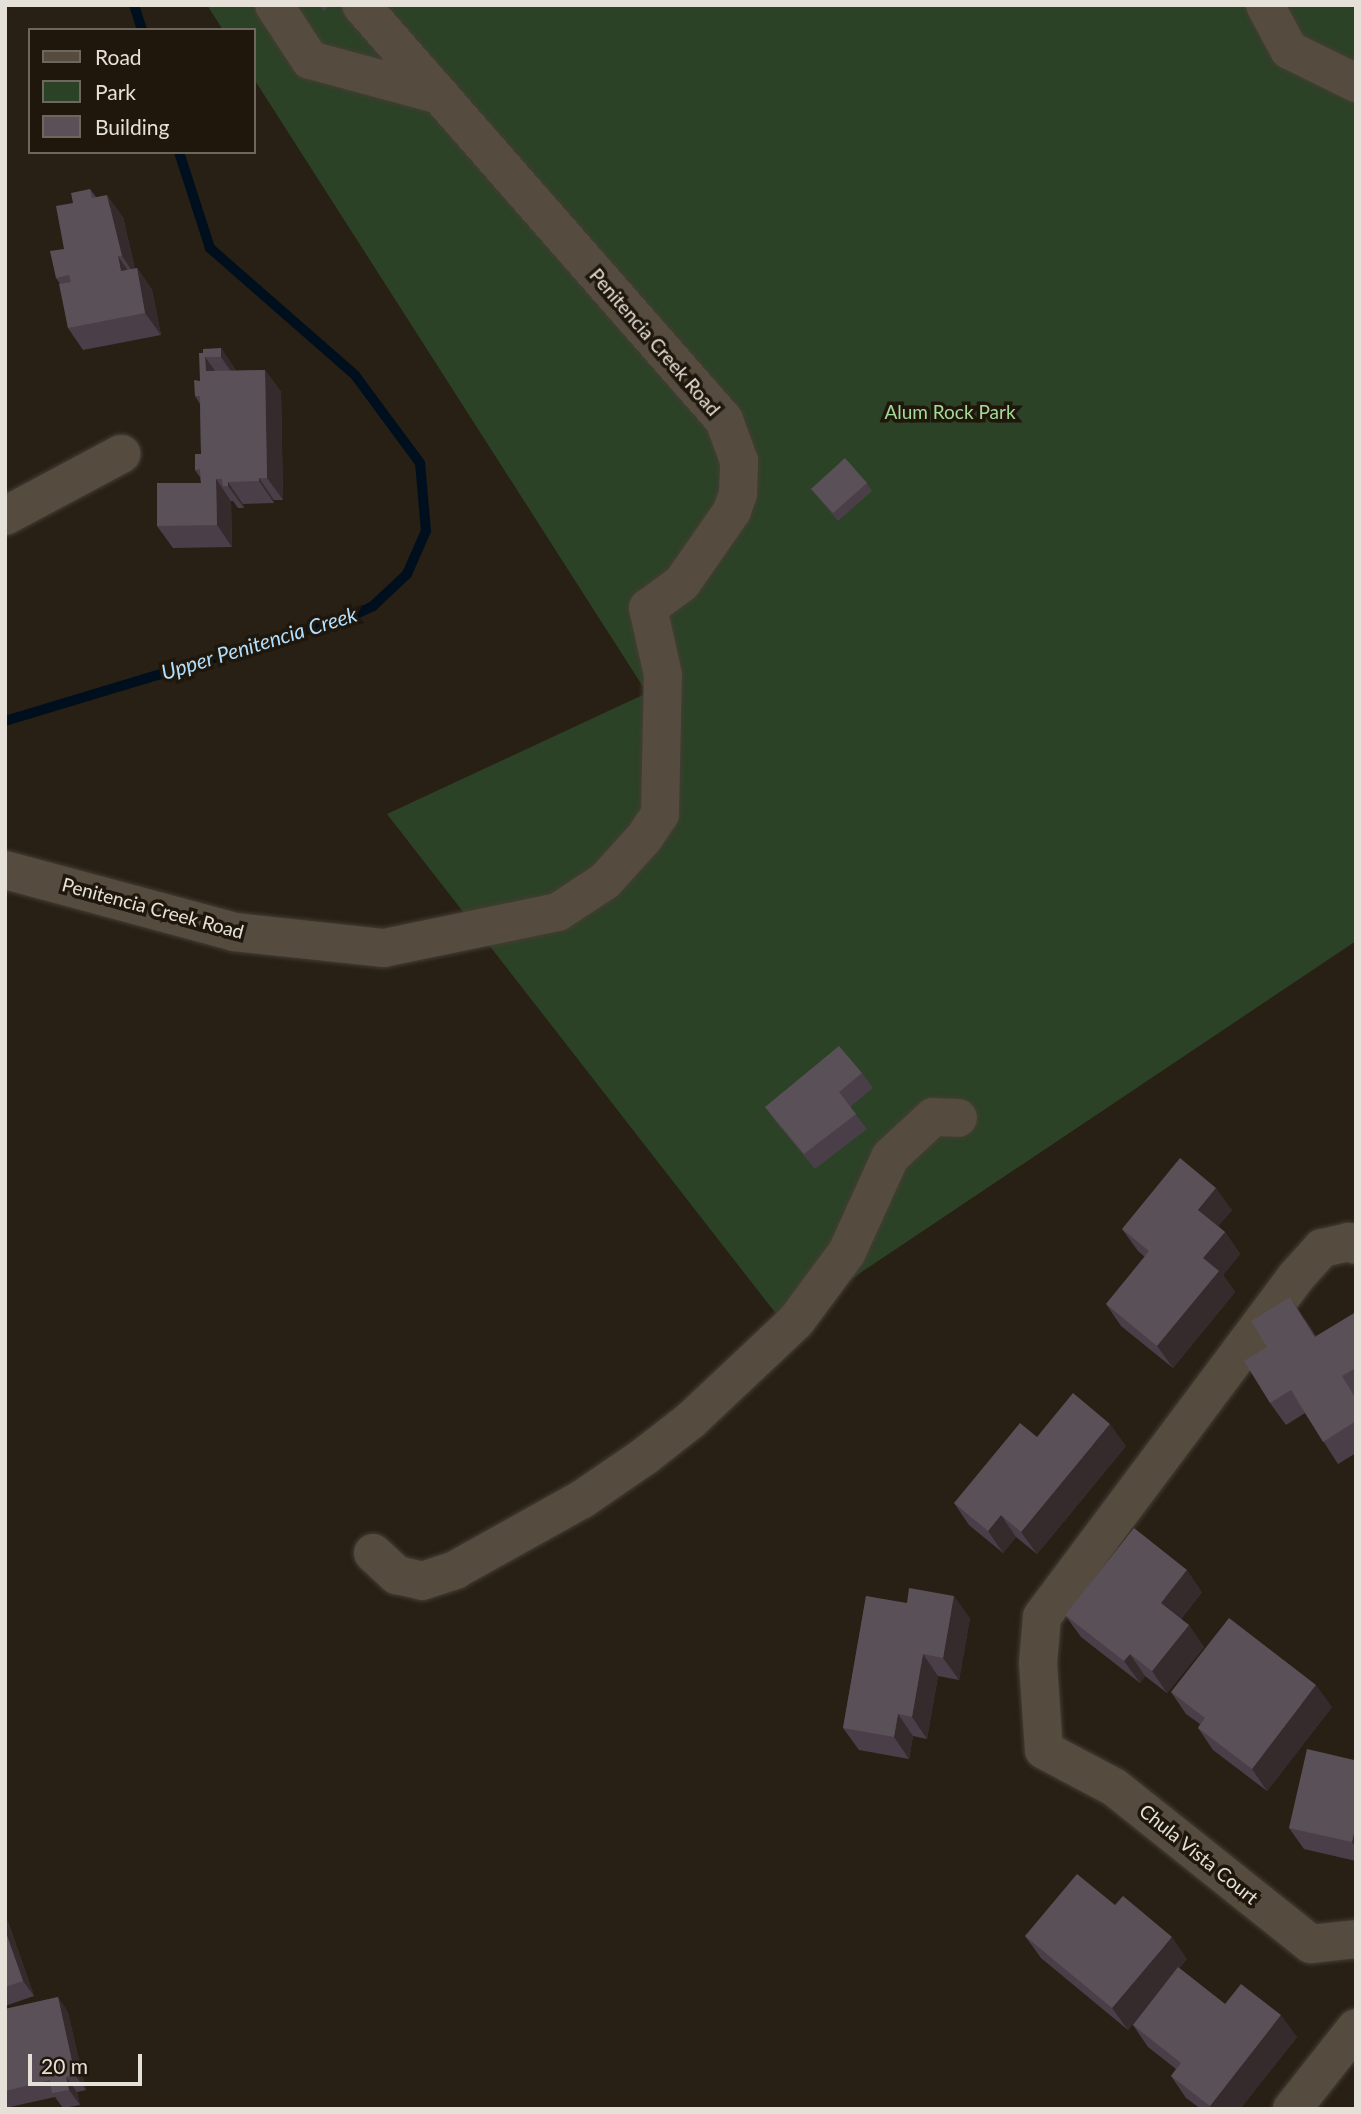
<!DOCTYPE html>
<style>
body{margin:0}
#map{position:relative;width:1361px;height:2114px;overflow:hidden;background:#282015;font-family:Lato,sans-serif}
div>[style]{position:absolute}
.green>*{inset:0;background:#2c4226}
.stream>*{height:10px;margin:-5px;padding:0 5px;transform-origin:5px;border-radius:5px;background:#000f1d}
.roads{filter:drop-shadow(0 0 2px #443d35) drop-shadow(0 0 2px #443d35)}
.minor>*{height:38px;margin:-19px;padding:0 19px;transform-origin:19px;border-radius:19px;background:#554c3f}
.wall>*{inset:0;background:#4a3f48}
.shaded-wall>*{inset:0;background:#352b2d}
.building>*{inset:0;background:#5a5057}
span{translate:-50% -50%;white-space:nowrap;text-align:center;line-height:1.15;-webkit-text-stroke:7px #1f170c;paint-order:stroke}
.street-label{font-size:19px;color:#e5e0d8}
.park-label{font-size:19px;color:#a4d998}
.water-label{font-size:21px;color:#b2dffd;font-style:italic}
.frame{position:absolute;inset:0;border:7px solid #e5e0d8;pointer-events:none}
.legend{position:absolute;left:28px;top:28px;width:228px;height:126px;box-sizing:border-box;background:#1f170c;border:2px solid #6e675e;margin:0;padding:9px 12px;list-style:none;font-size:21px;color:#e5e0d8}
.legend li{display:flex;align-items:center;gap:14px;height:35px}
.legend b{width:35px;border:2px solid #6e675e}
.scale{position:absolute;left:28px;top:2054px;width:114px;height:32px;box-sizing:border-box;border:4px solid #e5e0d8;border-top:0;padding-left:9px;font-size:21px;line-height:24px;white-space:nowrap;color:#e5e0d8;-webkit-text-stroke:5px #1f170c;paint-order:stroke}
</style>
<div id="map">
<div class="green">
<div style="clip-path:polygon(207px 5px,1356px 5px,1356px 941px,784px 1324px,387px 814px,647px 693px,254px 79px,254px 30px,223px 30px)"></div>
</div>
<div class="stream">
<div style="left:134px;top:5px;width:26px;rotate:72deg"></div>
<div style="left:5px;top:721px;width:363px;rotate:-16.8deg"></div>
<div style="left:352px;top:616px;width:23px;rotate:-25deg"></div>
<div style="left:373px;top:606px;width:47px;rotate:-43.3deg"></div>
<div style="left:407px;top:574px;width:47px;rotate:-66.2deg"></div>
<div style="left:426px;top:531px;width:68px;rotate:-95deg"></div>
<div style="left:420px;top:463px;width:109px;rotate:-126.5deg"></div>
<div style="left:355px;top:375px;width:193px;rotate:-138.8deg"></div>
<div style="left:210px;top:248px;width:101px;rotate:-107.9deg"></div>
</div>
<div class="roads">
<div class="minor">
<div style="left:274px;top:5px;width:66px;rotate:56.8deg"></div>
<div style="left:310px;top:60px;width:135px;rotate:15.1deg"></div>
<div style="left:1265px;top:5px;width:51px;rotate:61.9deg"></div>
<div style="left:1289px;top:50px;width:75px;rotate:26.2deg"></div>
<div style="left:5px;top:516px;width:132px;rotate:-28.1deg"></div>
<div style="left:5px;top:870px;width:237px;rotate:15.1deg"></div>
<div style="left:234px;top:932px;width:151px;rotate:6.1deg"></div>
<div style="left:384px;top:948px;width:178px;rotate:-11.7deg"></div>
<div style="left:558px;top:912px;width:56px;rotate:-33.4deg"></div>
<div style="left:605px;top:881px;width:58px;rotate:-47.8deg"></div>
<div style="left:644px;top:838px;width:29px;rotate:-56deg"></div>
<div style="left:660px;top:814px;width:139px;rotate:-88.8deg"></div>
<div style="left:663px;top:675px;width:69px;rotate:-102.6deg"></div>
<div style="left:648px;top:608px;width:42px;rotate:-36.3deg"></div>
<div style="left:682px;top:583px;width:88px;rotate:-55.2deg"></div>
<div style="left:732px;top:511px;width:18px;rotate:-71deg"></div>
<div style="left:738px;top:494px;width:33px;rotate:-88deg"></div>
<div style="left:739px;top:461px;width:44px;rotate:-110.1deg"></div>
<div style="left:724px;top:420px;width:551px;rotate:-131.18deg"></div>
<div style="left:1356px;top:1245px;width:8px;rotate:-157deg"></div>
<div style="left:1349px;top:1242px;width:28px;rotate:167deg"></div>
<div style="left:1322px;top:1248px;width:39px;rotate:132deg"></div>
<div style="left:1296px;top:1277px;width:424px;rotate:126.8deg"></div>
<div style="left:1042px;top:1617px;width:46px;rotate:95deg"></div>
<div style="left:1038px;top:1663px;width:87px;rotate:86.1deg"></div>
<div style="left:1044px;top:1750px;width:79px;rotate:27.9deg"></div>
<div style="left:1114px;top:1787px;width:252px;rotate:38.6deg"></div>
<div style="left:1311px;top:1944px;width:45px;rotate:-6.3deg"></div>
<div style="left:373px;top:1553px;width:33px;rotate:43deg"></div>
<div style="left:397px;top:1575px;width:26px;rotate:13deg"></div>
<div style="left:422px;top:1581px;width:35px;rotate:-18deg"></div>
<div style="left:455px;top:1570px;width:144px;rotate:-29.1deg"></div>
<div style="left:581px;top:1500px;width:78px;rotate:-34.5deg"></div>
<div style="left:645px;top:1456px;width:58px;rotate:-38deg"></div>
<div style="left:691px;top:1420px;width:144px;rotate:-43.3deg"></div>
<div style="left:796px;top:1321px;width:86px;rotate:-53.5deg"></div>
<div style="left:847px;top:1252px;width:104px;rotate:-65.6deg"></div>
<div style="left:890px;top:1157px;width:59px;rotate:-42.9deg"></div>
<div style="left:933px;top:1117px;width:25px;rotate:2deg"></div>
<div style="left:1292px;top:2109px;width:103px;rotate:-51.7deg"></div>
</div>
</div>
<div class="wall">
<div style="clip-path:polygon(318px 5px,329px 5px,324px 11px)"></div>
<div style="clip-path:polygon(90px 189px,96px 197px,123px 217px,135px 269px,137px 268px,152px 290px,161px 335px,83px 350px,68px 328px,60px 284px,56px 278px,64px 249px,73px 203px)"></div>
<div style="clip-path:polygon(221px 348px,236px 371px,265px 370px,281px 392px,283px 500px,274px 500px,274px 503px,243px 504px,244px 508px,238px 508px,233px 501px,231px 501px,232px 547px,173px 548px,157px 526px,201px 483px,200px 477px,195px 470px,201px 454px,200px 404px,195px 396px,200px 381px,203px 353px)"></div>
<div style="clip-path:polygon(867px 483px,872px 491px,838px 521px,811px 489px)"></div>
<div style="clip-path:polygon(862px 1073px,873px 1088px,850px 1107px,867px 1129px,815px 1169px,776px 1122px,765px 1107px)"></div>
<div style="clip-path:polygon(1232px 1210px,1218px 1226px,1225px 1232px,1240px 1254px,1223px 1275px,1235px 1292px,1173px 1368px,1121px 1326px,1106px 1304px,1145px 1257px,1138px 1251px,1122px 1229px)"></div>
<div style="clip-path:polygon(1356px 1312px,1356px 1453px,1338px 1464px,1305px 1413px,1286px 1425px,1270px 1403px,1267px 1347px,1305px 1319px,1316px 1336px)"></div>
<div style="clip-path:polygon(1037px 1437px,1126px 1446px,1037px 1554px,1016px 1537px,1003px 1553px,969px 1525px,954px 1503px)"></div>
<div style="clip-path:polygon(1202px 1592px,1181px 1619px,1204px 1647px,1167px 1693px,1145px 1676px,1140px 1683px,1081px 1637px,1065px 1615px)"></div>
<div style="clip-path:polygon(866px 1596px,970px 1618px,959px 1680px,938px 1676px,927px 1739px,913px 1736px,909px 1759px,859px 1750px,843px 1728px)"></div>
<div style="clip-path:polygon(1171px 1692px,1332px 1707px,1267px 1791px,1213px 1750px,1198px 1728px,1200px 1724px,1186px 1714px)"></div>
<div style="clip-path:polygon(1356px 1752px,1356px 1861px,1304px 1849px,1289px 1828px,1354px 1760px)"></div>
<div style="clip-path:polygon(1115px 1905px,1187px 1959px,1179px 1968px,1225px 2004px,1297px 2037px,1240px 2109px,1201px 2109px,1186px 2098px,1171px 2076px,1176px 2069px,1148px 2047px,1133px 2025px,1151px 2001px,1128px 2030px,1041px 1958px,1025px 1936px)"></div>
<div style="clip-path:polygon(5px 1918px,8px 1922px,34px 1996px,5px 2006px)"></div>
<div style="clip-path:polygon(58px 1997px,68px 2013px,86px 2090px,77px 2092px,80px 2105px,63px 2108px,55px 2097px,5px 2108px,5px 2009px)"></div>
</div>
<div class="shaded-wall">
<div style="clip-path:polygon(107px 195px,123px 217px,137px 278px,122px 256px)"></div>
<div style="clip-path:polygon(118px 256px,133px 278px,121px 271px)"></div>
<div style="clip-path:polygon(137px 268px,152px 290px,161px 335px,145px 313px)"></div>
<div style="clip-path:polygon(221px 348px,236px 370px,236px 379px,221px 357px)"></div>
<div style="clip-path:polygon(205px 357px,221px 379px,206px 371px)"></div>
<div style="clip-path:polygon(265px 370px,281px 392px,283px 500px,267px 478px)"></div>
<div style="clip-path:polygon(259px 478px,274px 500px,274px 503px,259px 481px)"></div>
<div style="clip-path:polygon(216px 479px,231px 501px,232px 547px,217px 525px)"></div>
<div style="clip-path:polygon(228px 482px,243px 504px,244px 508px,228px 486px)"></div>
<div style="clip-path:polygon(1216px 1188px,1232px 1210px,1213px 1232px,1198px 1210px)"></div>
<div style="clip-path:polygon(1225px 1232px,1240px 1254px,1223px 1275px,1235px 1292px,1173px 1368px,1157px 1346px,1203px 1258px)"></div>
<div style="clip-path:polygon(1290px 1297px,1305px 1319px,1330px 1359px,1315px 1337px)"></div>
<div style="clip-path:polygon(1110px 1424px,1126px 1446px,1037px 1554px,1021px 1532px)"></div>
<div style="clip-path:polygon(1001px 1515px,1016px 1537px,1003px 1553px,988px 1531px)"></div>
<div style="clip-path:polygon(1187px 1570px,1202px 1592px,1176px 1625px,1161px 1603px)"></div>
<div style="clip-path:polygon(954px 1596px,970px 1618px,959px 1680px,943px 1658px)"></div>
<div style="clip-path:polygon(1189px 1625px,1204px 1647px,1167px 1693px,1152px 1671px)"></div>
<div style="clip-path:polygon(923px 1654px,938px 1676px,927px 1739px,912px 1717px)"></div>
<div style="clip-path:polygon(1130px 1654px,1145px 1676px,1140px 1683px,1124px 1661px)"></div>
<div style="clip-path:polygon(1316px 1685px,1332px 1707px,1267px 1791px,1252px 1769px)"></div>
<div style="clip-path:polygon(898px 1714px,913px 1736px,909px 1759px,894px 1737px)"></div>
<div style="clip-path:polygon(1356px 1823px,1356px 1848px,1352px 1842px)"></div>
<div style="clip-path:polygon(5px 1918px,8px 1922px,34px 1996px,23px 1981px,5px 1930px)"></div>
<div style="clip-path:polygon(1172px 1937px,1187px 1959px,1128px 2030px,1112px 2008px)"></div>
<div style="clip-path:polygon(58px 1997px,68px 2013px,86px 2090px,75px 2075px)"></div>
<div style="clip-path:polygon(1281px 2015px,1297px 2037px,1240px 2109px,1212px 2109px,1210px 2106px)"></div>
<div style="clip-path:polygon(66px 2077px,77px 2092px,80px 2105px,69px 2090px)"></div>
</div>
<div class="building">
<div style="clip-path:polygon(90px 189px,92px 198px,107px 195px,122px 256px,118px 256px,121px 271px,137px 268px,145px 313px,68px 328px,59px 284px,71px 282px,69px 275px,56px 278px,50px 251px,64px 249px,56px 206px,73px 203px,71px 193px)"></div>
<div style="clip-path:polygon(221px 348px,221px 357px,205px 357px,206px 371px,265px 370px,267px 478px,259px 478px,259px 481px,228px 482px,228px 486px,223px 486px,222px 479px,216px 479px,217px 525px,157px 526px,157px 483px,201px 483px,200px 469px,195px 470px,195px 454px,201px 454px,200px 396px,195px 396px,194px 380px,200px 381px,199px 353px,203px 353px,203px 349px)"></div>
<div style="clip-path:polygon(845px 458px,867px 483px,833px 513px,811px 489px)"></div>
<div style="clip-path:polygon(839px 1046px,862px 1073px,839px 1092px,856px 1114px,804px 1154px,765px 1107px)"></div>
<div style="clip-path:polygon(1180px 1158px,1216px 1188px,1198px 1210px,1225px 1232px,1203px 1258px,1219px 1271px,1157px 1346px,1106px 1304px,1149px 1251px,1122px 1229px)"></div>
<div style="clip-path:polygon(1290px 1297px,1315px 1337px,1356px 1312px,1356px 1368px,1342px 1376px,1356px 1399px,1356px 1421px,1323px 1442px,1291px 1390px,1270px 1403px,1244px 1361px,1267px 1347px,1251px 1321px)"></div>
<div style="clip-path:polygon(1073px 1393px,1110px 1424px,1021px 1532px,1001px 1515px,988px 1531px,954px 1503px,1020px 1423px,1037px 1437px)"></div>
<div style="clip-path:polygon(1134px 1528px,1187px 1570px,1161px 1603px,1189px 1625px,1152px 1671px,1130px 1654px,1124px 1661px,1065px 1615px)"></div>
<div style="clip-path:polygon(909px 1588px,954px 1596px,943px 1658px,923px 1654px,912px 1717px,898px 1714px,894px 1737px,843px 1728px,866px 1596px,907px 1603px)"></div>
<div style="clip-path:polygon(1229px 1618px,1316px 1685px,1252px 1769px,1198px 1728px,1205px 1718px,1171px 1692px)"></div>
<div style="clip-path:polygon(1307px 1749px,1354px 1760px,1356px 1752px,1356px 1823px,1352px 1842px,1289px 1828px)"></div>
<div style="clip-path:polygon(1077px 1874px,1115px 1905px,1123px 1896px,1172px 1937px,1112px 2008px,1025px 1936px)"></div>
<div style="clip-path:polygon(5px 1930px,23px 1981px,5px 1987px)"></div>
<div style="clip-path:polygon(1178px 1967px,1225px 2004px,1241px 1984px,1281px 2015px,1210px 2106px,1171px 2076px,1181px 2063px,1133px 2025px)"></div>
<div style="clip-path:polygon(58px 1997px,75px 2075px,66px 2077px,69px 2090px,52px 2093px,50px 2080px,5px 2091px,5px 2009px)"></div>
<div style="clip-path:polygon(18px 2107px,64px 2109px,18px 2109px)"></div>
</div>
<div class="street-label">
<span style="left:655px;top:342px;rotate:49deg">Penitencia Creek Road</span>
<span style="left:153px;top:908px;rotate:15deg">Penitencia Creek Road</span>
<span style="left:1199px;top:1854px;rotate:39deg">Chula Vista Court</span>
</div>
<div class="park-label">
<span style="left:950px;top:412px">Alum Rock Park</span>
</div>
<div class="water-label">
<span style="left:259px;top:643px;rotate:-17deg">Upper Penitencia Creek</span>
</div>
<div class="frame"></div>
<ul class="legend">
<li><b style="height:9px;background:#554c3f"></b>Road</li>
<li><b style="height:19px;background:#2c4226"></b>Park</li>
<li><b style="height:19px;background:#5a5057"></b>Building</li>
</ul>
<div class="scale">20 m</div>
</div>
